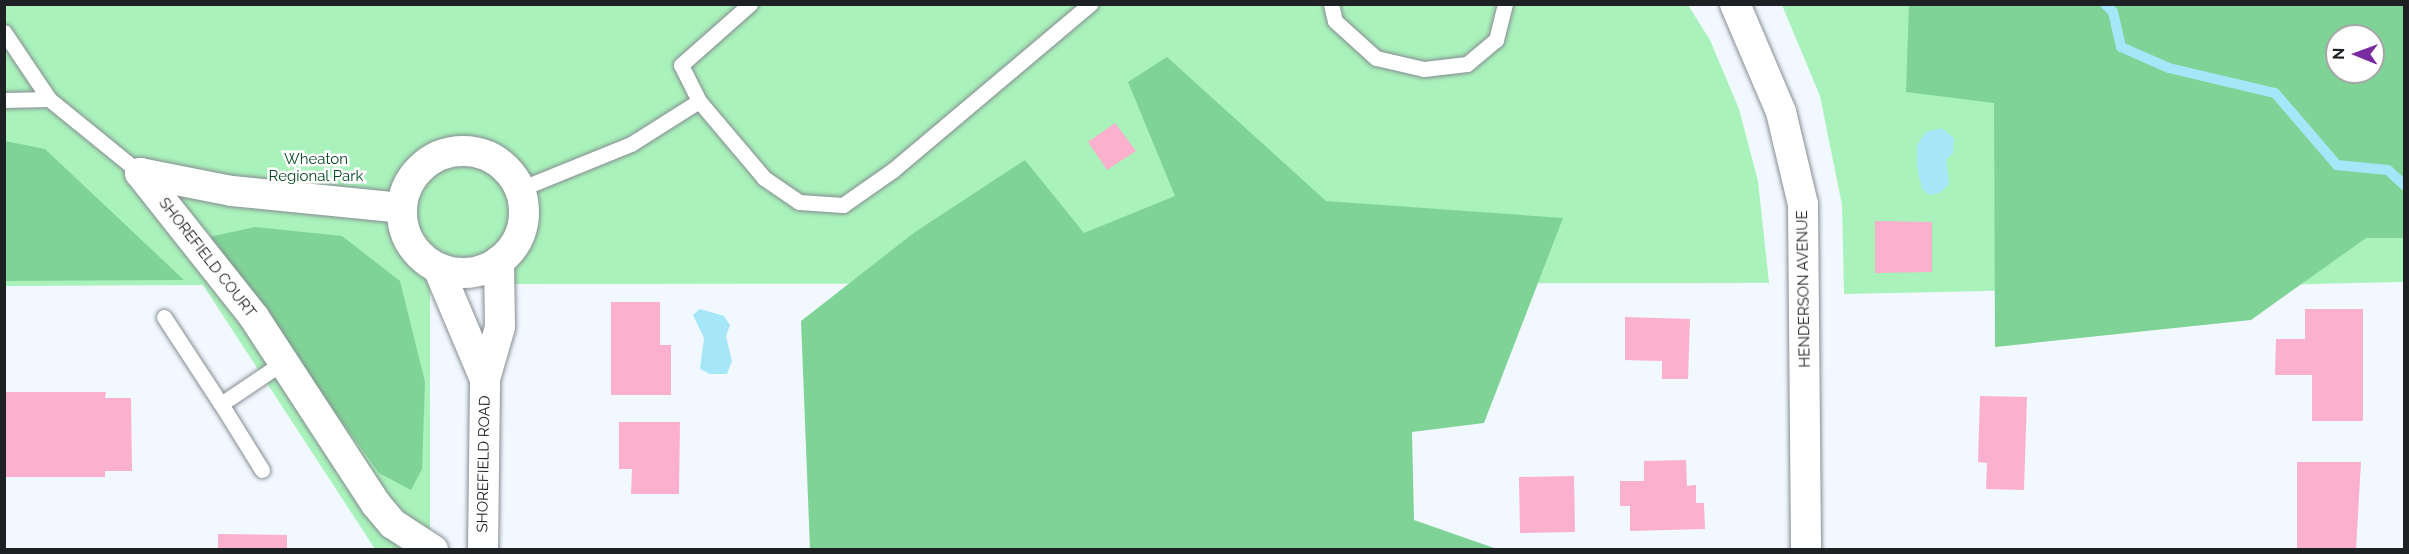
<!DOCTYPE html>
<style>
body{margin:0}
#map{position:relative;width:2409px;height:554px;overflow:hidden;background:#f2f8ff;font-family:Raleway,sans-serif}
div>[style]{position:absolute}
.green>*{inset:0;background:#a9f2bb}
.forest>*{inset:0;background:#80d397}
.water>*{inset:0;background:#a5e7f9}
.stream>*{height:10px;margin:-5px;padding:0 5px;transform-origin:5px;border-radius:5px;background:#a5e7f9}
.building>*{inset:0;background:#fbb0cd}
.roads{filter:drop-shadow(0 0 2px #868c92) drop-shadow(0 0 2px #868c92)}
.service>*{height:15px;margin:-7.5px;padding:0 7.5px;transform-origin:7.5px;border-radius:7.5px;background:#fff}
.minor>*{height:30px;margin:-15px;padding:0 15px;transform-origin:15px;border-radius:15px;background:#fff}
.minor>.ring{margin:-15px;padding:0;box-sizing:content-box;background:none;border:30px solid #fff;border-radius:50%}
span{translate:-50% -50%;white-space:nowrap;text-align:center;line-height:1.15;-webkit-text-stroke:5px #fff;paint-order:stroke}
.park-label{font-size:15px;color:#054722}
.street-label{font-size:15px;color:#1e2123}
.frame{position:absolute;inset:0;border:6px solid #1e2123;pointer-events:none}
.north{position:absolute;left:2325px;top:24px;width:60px;height:60px;box-sizing:border-box;background:#fff;border:2px solid #a5a6a7;border-radius:50%;rotate:271deg;font-size:16px;font-weight:700;line-height:24px;text-align:center;color:#1e2123}
.north::after{content:'';display:block;margin:auto;width:21px;height:27px;background:#782c9f;clip-path:polygon(50% 0,100% 100%,50% 72%,0 100%)}
</style>
<div id="map">
<div class="green">
<div style="clip-path:polygon(4px 5px,1688px 5px,1710px 40px,1739px 109px,1758px 181px,1769px 283px,430px 284px,430px 549px,375px 549px,203px 285px,5px 286px)"></div>
<div style="clip-path:polygon(evenodd,1782px 5px,2404px 5px,2404px 282px,1844px 294px,1842px 205px,1820px 96px,1782px 5px,2337px 36px,2373px 36px,2373px 72px,2337px 72px,2337px 36px)"></div>
</div>
<div class="forest">
<div style="clip-path:polygon(evenodd,1909px 5px,2404px 5px,2404px 238px,2366px 238px,2251px 320px,1995px 347px,1994px 103px,1906px 92px,1909px 5px,2337px 36px,2373px 36px,2373px 72px,2337px 72px,2337px 36px)"></div>
<div style="clip-path:polygon(1167px 57px,1326px 201px,1563px 218px,1484px 423px,1412px 432px,1414px 520px,1497px 549px,810px 549px,801px 321px,915px 232px,1025px 160px,1084px 233px,1175px 196px,1128px 82px)"></div>
<div style="clip-path:polygon(5px 141px,45px 149px,184px 280px,5px 281px)"></div>
<div style="clip-path:polygon(255px 227px,342px 236px,400px 281px,425px 382px,422px 469px,411px 490px,379px 473px,209px 237px)"></div>
</div>
<div class="water">
<div style="clip-path:polygon(1941px 128px,1954px 138px,1953px 153px,1946px 160px,1949px 184px,1940px 193px,1929px 195px,1922px 188px,1917px 168px,1917px 145px,1926px 132px)"></div>
<div style="clip-path:polygon(700px 309px,724px 316px,730px 325px,726px 336px,732px 361px,727px 374px,710px 374px,700px 369px,704px 338px,693px 315px)"></div>
</div>
<div class="stream">
<div style="left:2105px;top:4px;width:11px;rotate:45deg"></div>
<div style="left:2113px;top:12px;width:36px;rotate:77deg"></div>
<div style="left:2121px;top:47px;width:52px;rotate:23.6deg"></div>
<div style="left:2169px;top:68px;width:109px;rotate:13.3deg"></div>
<div style="left:2275px;top:93px;width:95px;rotate:49.3deg"></div>
<div style="left:2337px;top:165px;width:51px;rotate:5.6deg"></div>
<div style="left:2388px;top:170px;width:22px;rotate:43deg"></div>
</div>
<div class="building">
<div style="clip-path:polygon(1115px 123px,1136px 151px,1107px 170px,1088px 142px)"></div>
<div style="clip-path:polygon(1875px 221px,1932px 222px,1932px 272px,1875px 273px)"></div>
<div style="clip-path:polygon(611px 302px,660px 302px,660px 345px,671px 345px,671px 395px,611px 395px)"></div>
<div style="clip-path:polygon(2305px 309px,2363px 309px,2363px 421px,2312px 421px,2312px 375px,2275px 375px,2276px 339px,2305px 339px)"></div>
<div style="clip-path:polygon(1625px 317px,1690px 319px,1688px 379px,1662px 379px,1662px 361px,1625px 360px)"></div>
<div style="clip-path:polygon(4px 392px,106px 392px,105px 398px,131px 398px,132px 471px,105px 471px,105px 477px,4px 477px)"></div>
<div style="clip-path:polygon(1980px 396px,2027px 397px,2024px 490px,1986px 489px,1987px 463px,1978px 462px)"></div>
<div style="clip-path:polygon(619px 422px,680px 422px,679px 494px,631px 494px,632px 469px,619px 469px)"></div>
<div style="clip-path:polygon(1686px 460px,1687px 486px,1696px 485px,1696px 503px,1704px 503px,1705px 529px,1630px 531px,1630px 506px,1620px 506px,1620px 481px,1644px 481px,1644px 461px)"></div>
<div style="clip-path:polygon(2297px 462px,2361px 462px,2356px 550px,2297px 550px)"></div>
<div style="clip-path:polygon(1574px 476px,1575px 532px,1520px 533px,1519px 477px)"></div>
<div style="clip-path:polygon(218px 534px,287px 535px,287px 550px,218px 550px)"></div>
</div>
<div class="roads">
<div class="service">
<div style="left:750px;top:4px;width:92px;rotate:138.5deg"></div>
<div style="left:681px;top:65px;width:40px;rotate:63.4deg"></div>
<div style="left:699px;top:101px;width:101px;rotate:49.8deg"></div>
<div style="left:764px;top:178px;width:42px;rotate:34.4deg"></div>
<div style="left:799px;top:202px;width:44px;rotate:3.9deg"></div>
<div style="left:843px;top:205px;width:61px;rotate:-35deg"></div>
<div style="left:893px;top:170px;width:258px;rotate:-40.1deg"></div>
<div style="left:1331px;top:4px;width:17px;rotate:77deg"></div>
<div style="left:1335px;top:21px;width:55px;rotate:42.1deg"></div>
<div style="left:1376px;top:58px;width:49px;rotate:12.9deg"></div>
<div style="left:1424px;top:69px;width:43px;rotate:-6.6deg"></div>
<div style="left:1467px;top:64px;width:38px;rotate:-40deg"></div>
<div style="left:1496px;top:40px;width:37px;rotate:-76deg"></div>
<div style="left:4px;top:32px;width:81px;rotate:56.1deg"></div>
<div style="left:49px;top:99px;width:117px;rotate:39.1deg"></div>
<div style="left:4px;top:100px;width:45px;rotate:-1.3deg"></div>
<div style="left:520px;top:189px;width:120px;rotate:-22.1deg"></div>
<div style="left:631px;top:144px;width:80px;rotate:-32.3deg"></div>
<div style="left:164px;top:317px;width:104px;rotate:56.8deg"></div>
<div style="left:262px;top:470px;width:78px;rotate:-121.8deg"></div>
<div style="left:221px;top:404px;width:77px;rotate:-33.9deg"></div>
</div>
<div class="minor">
<div style="left:1735px;top:4px;width:117px;rotate:66.9deg"></div>
<div style="left:1781px;top:112px;width:95px;rotate:76.6deg"></div>
<div style="left:1803px;top:204px;width:346px;rotate:89.5deg"></div>
<div class="ring" style="left:402px;top:151px;width:92px;height:92px"></div>
<div style="left:140px;top:173px;width:184px;rotate:51.6deg"></div>
<div style="left:254px;top:317px;width:223px;rotate:56.9deg"></div>
<div style="left:376px;top:504px;width:26px;rotate:50deg"></div>
<div style="left:393px;top:524px;width:48px;rotate:33deg"></div>
<div style="left:140px;top:173px;width:94px;rotate:11.1deg"></div>
<div style="left:232px;top:191px;width:170px;rotate:5.7deg"></div>
<div style="left:438px;top:268px;width:121px;rotate:67.1deg"></div>
<div style="left:483px;top:550px;width:171px;rotate:-89.3deg"></div>
<div style="left:485px;top:379px;width:54px;rotate:-73.9deg"></div>
<div style="left:500px;top:327px;width:66px;rotate:-90.9deg"></div>
</div>
</div>
<div class="park-label">
<span style="left:316px;top:168px">Wheaton<br>Regional Park</span>
</div>
<div class="street-label">
<span style="left:207px;top:258px;rotate:52deg">SHOREFIELD COURT</span>
<span style="left:1804px;top:289px;rotate:-91deg">HENDERSON AVENUE</span>
<span style="left:484px;top:464px;rotate:-89deg">SHOREFIELD ROAD</span>
</div>
<div class="frame"></div>
<div class="north">N</div>
</div>
